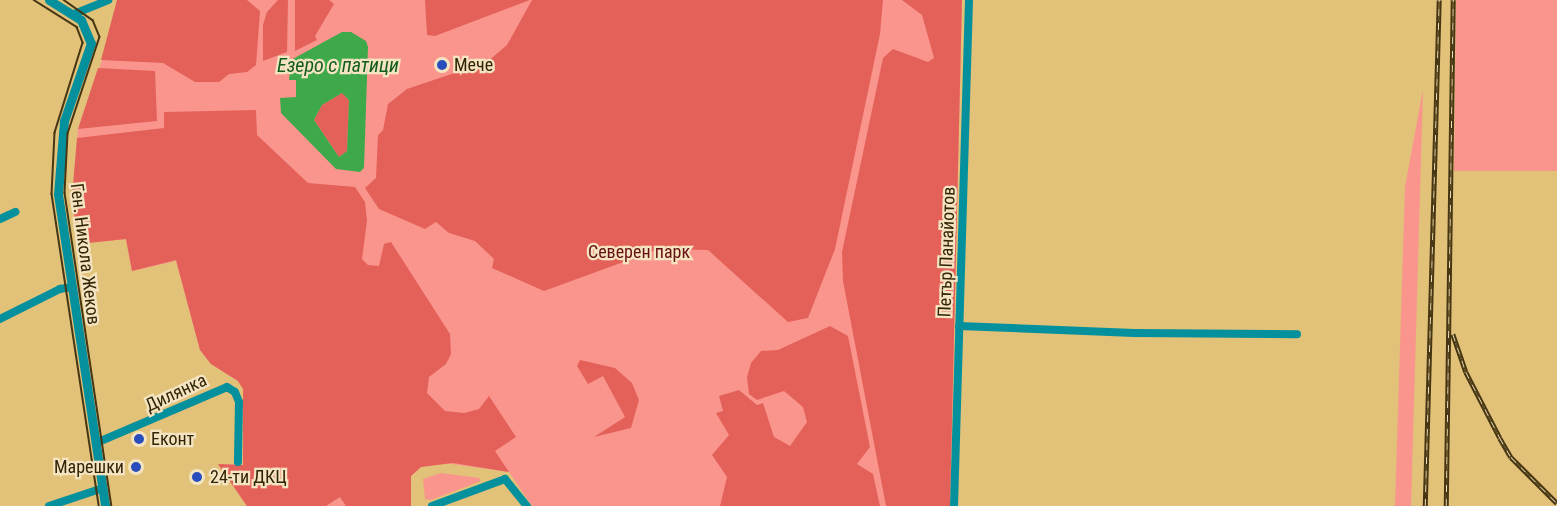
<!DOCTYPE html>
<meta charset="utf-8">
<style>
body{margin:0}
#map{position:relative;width:1557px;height:506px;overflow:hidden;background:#e2c179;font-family:"Roboto Condensed",sans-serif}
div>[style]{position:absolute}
.green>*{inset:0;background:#f9958d}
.forest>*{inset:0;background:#e4615a}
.water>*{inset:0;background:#3ea94b}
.minor>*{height:8px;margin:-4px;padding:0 4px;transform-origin:4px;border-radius:4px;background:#04909c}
.tertiary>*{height:9px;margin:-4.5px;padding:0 4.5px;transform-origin:4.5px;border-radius:4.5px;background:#04909c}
.tram>*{height:1.5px;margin:-0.75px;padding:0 0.75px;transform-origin:0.75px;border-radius:0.75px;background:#463613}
.rail>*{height:4.5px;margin-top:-2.25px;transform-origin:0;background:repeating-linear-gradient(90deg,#f4e4c1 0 7px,#463613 0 14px);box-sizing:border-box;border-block:2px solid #463613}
.dots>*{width:16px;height:16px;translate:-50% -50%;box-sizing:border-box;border:3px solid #f4e4c1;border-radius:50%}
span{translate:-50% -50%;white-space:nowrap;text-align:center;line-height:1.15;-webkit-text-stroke:4.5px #f4e4c1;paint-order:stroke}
.poi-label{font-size:18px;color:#322506}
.left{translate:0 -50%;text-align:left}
.right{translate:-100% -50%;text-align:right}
.park-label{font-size:18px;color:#651012}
.street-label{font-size:18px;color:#322506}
.water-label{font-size:20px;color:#135c1f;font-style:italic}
</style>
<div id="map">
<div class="green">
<div style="clip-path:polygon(117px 0,962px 0,950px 506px,532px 506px,509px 472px,437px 462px,421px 467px,411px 476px,411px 506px,247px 506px,218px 464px,243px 465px,243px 389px,238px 381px,211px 364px,200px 350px,176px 261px,132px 271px,126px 239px,78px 244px,72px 197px,78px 129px,106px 49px)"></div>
<div style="clip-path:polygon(1456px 0,1557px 0,1557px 171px,1454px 171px)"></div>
<div style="clip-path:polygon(1423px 89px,1411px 506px,1395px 506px,1405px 187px)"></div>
<div style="clip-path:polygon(441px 473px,479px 478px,481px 481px,431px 500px,425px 499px,423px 479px)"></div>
</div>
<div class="forest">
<div style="clip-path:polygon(117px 0,247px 0,260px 11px,256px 65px,247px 72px,229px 74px,219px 82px,195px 82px,163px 63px,101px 60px)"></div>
<div style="clip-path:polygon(278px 0,288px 0,287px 52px,263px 61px,263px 25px,267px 12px)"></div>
<div style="clip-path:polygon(295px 0,329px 0,334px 4px,315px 36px,317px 40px,295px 51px)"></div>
<div style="clip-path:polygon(425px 0,530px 0,435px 36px,427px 35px)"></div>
<div style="clip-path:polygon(532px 0,883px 0,880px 34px,835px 249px,808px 318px,788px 322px,708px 250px,659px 249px,544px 291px,492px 268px,494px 259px,475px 241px,449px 233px,436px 222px,425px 229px,379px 209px,365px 188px,376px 178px,378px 135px,383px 130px,388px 104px,407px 89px,487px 62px,507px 45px)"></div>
<div style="clip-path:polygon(902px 0,962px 0,950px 506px,886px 506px,843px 281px,842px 252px,883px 58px,893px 49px,928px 62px,934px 58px,922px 15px)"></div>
<div style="clip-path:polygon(98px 68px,155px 71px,157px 121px,78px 129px)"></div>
<div style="clip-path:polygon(342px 93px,349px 100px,347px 151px,339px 157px,314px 120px,322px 105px)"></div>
<div style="clip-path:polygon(256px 110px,257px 135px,308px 183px,355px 187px,365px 202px,367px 221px,362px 259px,368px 265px,379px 266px,384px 244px,391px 242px,450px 334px,451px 354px,446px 364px,429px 377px,427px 393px,445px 411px,464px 413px,479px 409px,489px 396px,516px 437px,495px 451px,509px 472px,453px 463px,421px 467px,411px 476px,411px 506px,346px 506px,340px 497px,326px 506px,247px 506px,218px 464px,243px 465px,243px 389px,238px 381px,211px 364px,200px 350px,176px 260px,132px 271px,126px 239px,78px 244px,72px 197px,77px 138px,164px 128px,164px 112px)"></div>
<div style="clip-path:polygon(830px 326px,848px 336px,870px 447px,857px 464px,873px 474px,880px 506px,720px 506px,727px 477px,712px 455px,729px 435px,716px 413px,723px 411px,719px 396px,739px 390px,757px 405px,763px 403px,774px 437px,790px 446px,807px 422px,803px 407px,784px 391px,757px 400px,749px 394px,747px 377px,751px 363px,761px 351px,778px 350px)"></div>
<div style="clip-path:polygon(580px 360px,615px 368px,632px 383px,639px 400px,631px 428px,594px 437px,625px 417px,603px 376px,588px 384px,577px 366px)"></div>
</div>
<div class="water">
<div style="clip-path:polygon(evenodd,342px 32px,351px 32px,366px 41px,368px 47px,364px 168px,360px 172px,336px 169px,281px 113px,280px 98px,296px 97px,296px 80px,289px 80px,291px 60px,342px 32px,342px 93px,349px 100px,347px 151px,339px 157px,314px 120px,322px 105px,342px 93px)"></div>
</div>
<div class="minor">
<div style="left:74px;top:14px;width:37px;rotate:-22deg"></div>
<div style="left:0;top:219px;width:17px;rotate:-25deg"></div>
<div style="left:0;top:319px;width:67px;rotate:-26.6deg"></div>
<div style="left:60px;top:289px;width:11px;rotate:-10deg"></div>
<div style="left:959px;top:326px;width:175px;rotate:2.3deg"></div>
<div style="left:1134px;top:333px;width:163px;rotate:0.4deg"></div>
<div style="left:96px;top:443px;width:142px;rotate:-23.1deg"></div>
<div style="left:227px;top:387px;width:9px;rotate:32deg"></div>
<div style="left:235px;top:392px;width:11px;rotate:68deg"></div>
<div style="left:239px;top:402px;width:60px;rotate:91deg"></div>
<div style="left:49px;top:506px;width:57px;rotate:-18.4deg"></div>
<div style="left:432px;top:506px;width:78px;rotate:-20.3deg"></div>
<div style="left:505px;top:479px;width:35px;rotate:51deg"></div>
<div style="left:954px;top:506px;width:506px;rotate:-88.3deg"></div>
</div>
<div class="tertiary">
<div style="left:49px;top:0;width:38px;rotate:32deg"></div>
<div style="left:81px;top:20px;width:25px;rotate:67deg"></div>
<div style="left:91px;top:43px;width:83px;rotate:109.1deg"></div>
<div style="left:64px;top:121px;width:73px;rotate:94.7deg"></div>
<div style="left:58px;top:194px;width:316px;rotate:81.4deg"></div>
</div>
<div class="tram">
<div style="left:34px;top:0;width:51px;rotate:32.1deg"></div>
<div style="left:77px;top:27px;width:17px;rotate:69deg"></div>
<div style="left:83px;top:43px;width:94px;rotate:107.3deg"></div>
<div style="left:55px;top:133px;width:61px;rotate:92.8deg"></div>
<div style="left:52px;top:194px;width:316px;rotate:81.4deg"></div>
<div style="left:64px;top:0;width:35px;rotate:35deg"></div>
<div style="left:93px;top:20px;width:18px;rotate:68deg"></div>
<div style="left:100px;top:37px;width:102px;rotate:108.3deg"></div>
<div style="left:68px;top:134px;width:59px;rotate:92.9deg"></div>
<div style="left:65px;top:193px;width:317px;rotate:81.5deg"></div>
</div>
<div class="rail">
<div style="left:1453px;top:334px;width:40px;rotate:71.1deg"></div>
<div style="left:1466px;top:372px;width:74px;rotate:62.7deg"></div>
<div style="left:1500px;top:438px;width:22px;rotate:60deg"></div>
<div style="left:1511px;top:457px;width:65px;rotate:45deg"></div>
<div style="left:1425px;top:506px;width:506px;rotate:-88.42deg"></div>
<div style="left:1446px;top:506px;width:506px;rotate:-89.21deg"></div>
</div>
<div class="dots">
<div style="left:442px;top:65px;background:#284dbc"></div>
<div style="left:139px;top:439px;background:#284dbc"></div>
<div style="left:136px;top:467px;background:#284dbc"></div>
<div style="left:197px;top:477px;background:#284dbc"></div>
</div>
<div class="poi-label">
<span class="left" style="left:454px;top:65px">Мече</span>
<span class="left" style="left:151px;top:439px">Еконт</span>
<span class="right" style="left:124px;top:467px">Марешки</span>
<span class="left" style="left:210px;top:477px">24-ти ДКЦ</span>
</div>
<div class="park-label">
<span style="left:639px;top:252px">Северен парк</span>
</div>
<div class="street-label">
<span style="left:947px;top:252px;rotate:-88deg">Петър Панайотов</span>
<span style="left:85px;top:254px;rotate:83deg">Ген. Никола Жеков</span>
<span style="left:176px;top:393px;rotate:-25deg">Дилянка</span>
</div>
<div class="water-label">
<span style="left:338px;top:65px">Езеро с патици</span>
</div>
</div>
